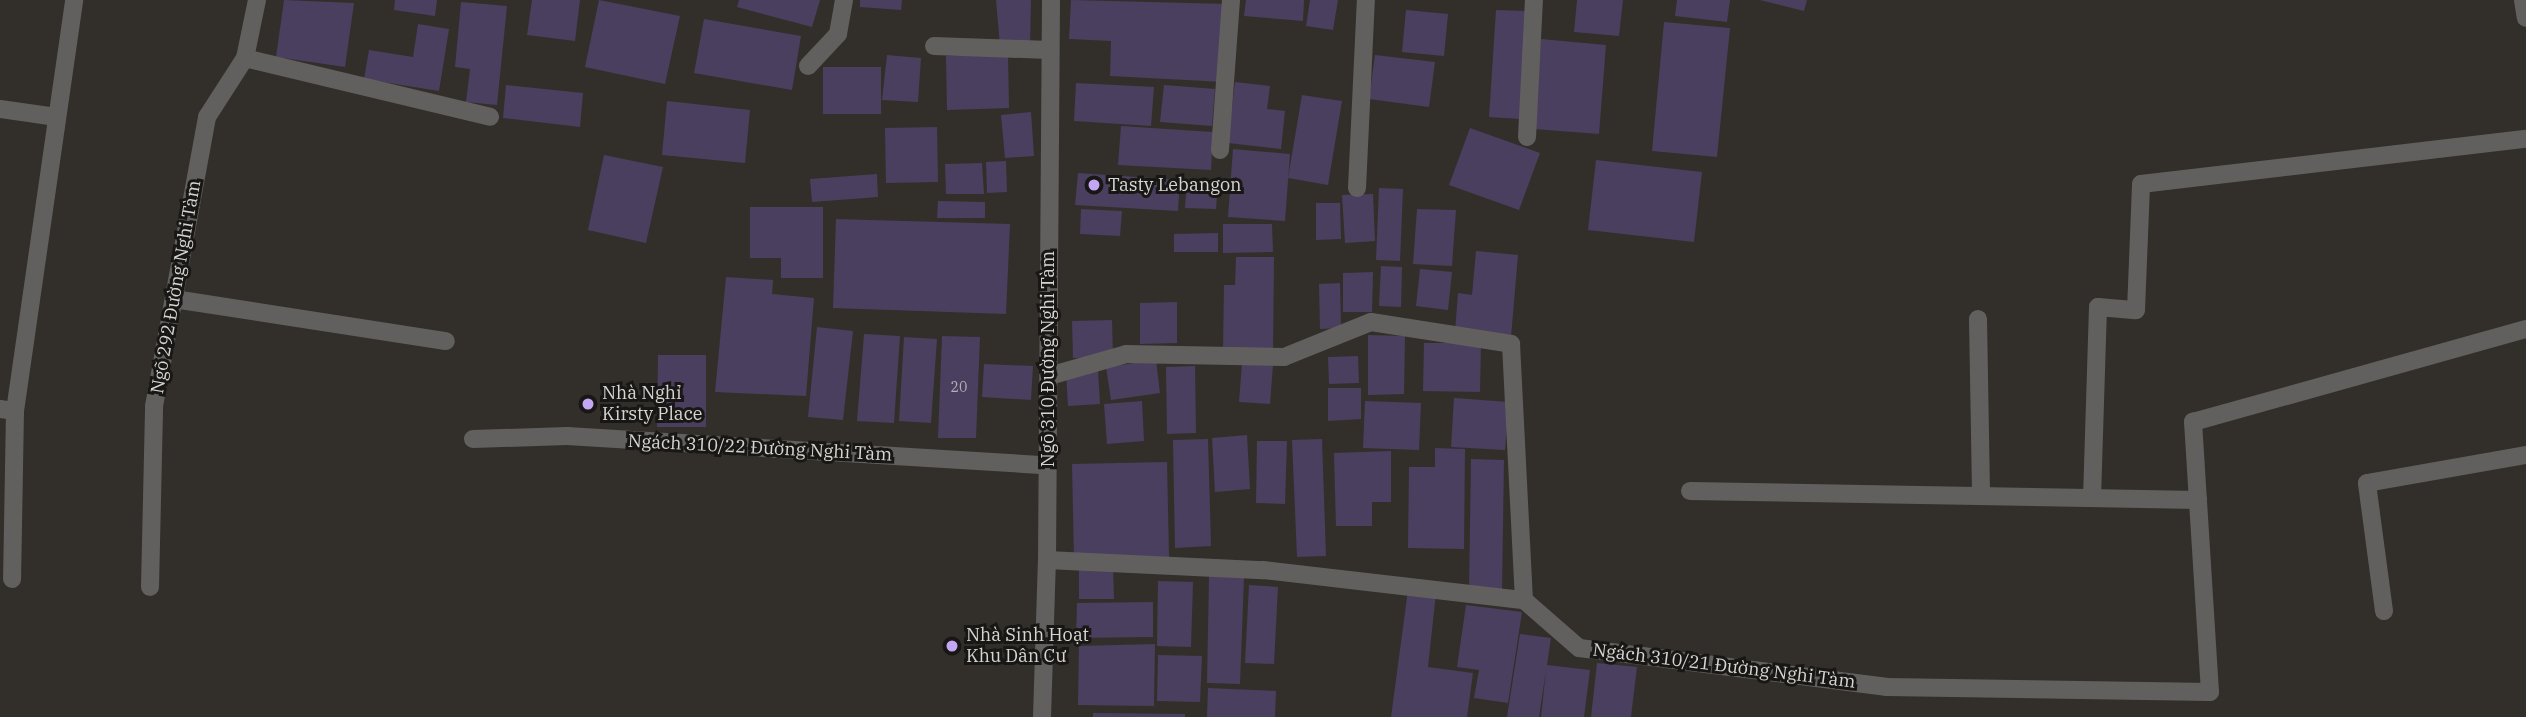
<!DOCTYPE html>
<meta charset="utf-8">
<style>
body{margin:0}
#map{position:relative;width:2526px;height:717px;overflow:hidden;background:#322f2a;font-family:"IBM Plex Serif",serif}
div>[style]{position:absolute}
.building>*{inset:0;background:#4a3f5e}
.service>*{height:18px;margin:-9px;padding:0 9px;transform-origin:9px;border-radius:9px;background:#62605e}
.minor>*{height:18px;margin:-9px;padding:0 9px;transform-origin:9px;border-radius:9px;background:#62605e}
.dots>*{width:19px;height:19px;translate:-50% -50%;box-sizing:border-box;border:4px solid #191715;border-radius:50%}
span{translate:-50% -50%;white-space:nowrap;text-align:center;line-height:1.15;-webkit-text-stroke:6px #191715;paint-order:stroke}
.number-label{font-size:14px;color:#b4b0b4}
.number-label span{-webkit-text-stroke-width:0}
.poi-label{font-size:18px;color:#d7d5d1}
.left{translate:0 -50%;text-align:left}
.street-label{font-size:18px;color:#d7d5d1}
</style>
<div id="map">
<div class="building">
<div style="clip-path:polygon(284px 0,354px 3px,345px 67px,276px 57px)"></div>
<div style="clip-path:polygon(395px 0,437px 0,435px 16px,394px 10px)"></div>
<div style="clip-path:polygon(532px 0,580px 0,575px 41px,527px 35px)"></div>
<div style="clip-path:polygon(599px 0,680px 16px,665px 84px,585px 67px)"></div>
<div style="clip-path:polygon(739px 0,820px 0,812px 27px,737px 7px)"></div>
<div style="clip-path:polygon(860px 0,902px 0,901px 10px,860px 7px)"></div>
<div style="clip-path:polygon(996px 0,1031px 0,1030px 46px,1000px 46px)"></div>
<div style="clip-path:polygon(1071px 0,1228px 4px,1224px 82px,1110px 76px,1111px 41px,1069px 39px)"></div>
<div style="clip-path:polygon(1246px 0,1304px 0,1303px 21px,1244px 16px)"></div>
<div style="clip-path:polygon(1310px 0,1338px 0,1333px 30px,1306px 26px)"></div>
<div style="clip-path:polygon(1577px 0,1623px 0,1619px 36px,1574px 32px)"></div>
<div style="clip-path:polygon(1677px 0,1730px 0,1727px 22px,1675px 16px)"></div>
<div style="clip-path:polygon(1760px 0,1807px 0,1804px 11px)"></div>
<div style="clip-path:polygon(461px 2px,507px 6px,497px 105px,466px 102px,470px 69px,455px 67px)"></div>
<div style="clip-path:polygon(1406px 10px,1448px 14px,1444px 56px,1402px 52px)"></div>
<div style="clip-path:polygon(1496px 10px,1526px 11px,1520px 119px,1489px 117px)"></div>
<div style="clip-path:polygon(704px 19px,801px 36px,792px 90px,694px 73px)"></div>
<div style="clip-path:polygon(1664px 22px,1730px 28px,1717px 157px,1652px 151px)"></div>
<div style="clip-path:polygon(418px 24px,449px 29px,439px 91px,364px 79px,369px 50px,413px 57px)"></div>
<div style="clip-path:polygon(1541px 39px,1606px 45px,1599px 134px,1534px 129px)"></div>
<div style="clip-path:polygon(1008px 54px,1009px 108px,947px 110px,946px 56px)"></div>
<div style="clip-path:polygon(887px 55px,921px 58px,918px 102px,882px 100px)"></div>
<div style="clip-path:polygon(1375px 55px,1435px 62px,1429px 107px,1369px 99px)"></div>
<div style="clip-path:polygon(823px 67px,881px 67px,881px 114px,823px 114px)"></div>
<div style="clip-path:polygon(1235px 82px,1270px 86px,1267px 109px,1285px 111px,1281px 149px,1228px 143px)"></div>
<div style="clip-path:polygon(1076px 83px,1154px 87px,1151px 126px,1074px 121px)"></div>
<div style="clip-path:polygon(506px 85px,583px 93px,580px 127px,503px 118px)"></div>
<div style="clip-path:polygon(1164px 85px,1215px 89px,1212px 126px,1160px 122px)"></div>
<div style="clip-path:polygon(1302px 95px,1342px 101px,1328px 185px,1288px 178px)"></div>
<div style="clip-path:polygon(667px 101px,750px 110px,745px 163px,662px 155px)"></div>
<div style="clip-path:polygon(1031px 112px,1034px 156px,1005px 158px,1001px 115px)"></div>
<div style="clip-path:polygon(1121px 126px,1213px 132px,1211px 170px,1118px 165px)"></div>
<div style="clip-path:polygon(937px 127px,938px 182px,886px 183px,885px 128px)"></div>
<div style="clip-path:polygon(1470px 128px,1540px 153px,1519px 210px,1449px 185px)"></div>
<div style="clip-path:polygon(1233px 149px,1290px 154px,1285px 221px,1228px 217px)"></div>
<div style="clip-path:polygon(604px 155px,663px 167px,646px 243px,588px 230px)"></div>
<div style="clip-path:polygon(1596px 160px,1702px 172px,1694px 242px,1588px 230px)"></div>
<div style="clip-path:polygon(1006px 161px,1007px 192px,987px 193px,986px 162px)"></div>
<div style="clip-path:polygon(982px 163px,984px 194px,946px 194px,945px 164px)"></div>
<div style="clip-path:polygon(1078px 173px,1180px 180px,1178px 211px,1075px 205px)"></div>
<div style="clip-path:polygon(877px 174px,878px 197px,812px 202px,810px 179px)"></div>
<div style="clip-path:polygon(1187px 180px,1218px 182px,1216px 209px,1185px 208px)"></div>
<div style="clip-path:polygon(1379px 188px,1403px 189px,1400px 261px,1376px 260px)"></div>
<div style="clip-path:polygon(1373px 194px,1375px 241px,1345px 243px,1342px 195px)"></div>
<div style="clip-path:polygon(938px 201px,985px 202px,985px 218px,937px 218px)"></div>
<div style="clip-path:polygon(1316px 203px,1340px 203px,1341px 239px,1316px 240px)"></div>
<div style="clip-path:polygon(750px 207px,823px 207px,823px 278px,781px 278px,781px 258px,750px 258px)"></div>
<div style="clip-path:polygon(1081px 209px,1122px 211px,1120px 236px,1080px 234px)"></div>
<div style="clip-path:polygon(1417px 209px,1456px 210px,1452px 266px,1413px 264px)"></div>
<div style="clip-path:polygon(836px 219px,1010px 224px,1006px 314px,833px 308px)"></div>
<div style="clip-path:polygon(1223px 224px,1272px 224px,1273px 252px,1223px 253px)"></div>
<div style="clip-path:polygon(1218px 233px,1218px 252px,1174px 252px,1174px 234px)"></div>
<div style="clip-path:polygon(1476px 251px,1518px 255px,1511px 337px,1455px 332px,1458px 293px,1472px 295px)"></div>
<div style="clip-path:polygon(1236px 257px,1274px 257px,1273px 351px,1223px 350px,1224px 285px,1235px 285px)"></div>
<div style="clip-path:polygon(1381px 266px,1402px 267px,1401px 307px,1379px 306px)"></div>
<div style="clip-path:polygon(1420px 269px,1452px 272px,1448px 310px,1416px 306px)"></div>
<div style="clip-path:polygon(1373px 272px,1372px 312px,1343px 312px,1343px 273px)"></div>
<div style="clip-path:polygon(726px 277px,773px 280px,772px 294px,814px 298px,806px 396px,715px 392px)"></div>
<div style="clip-path:polygon(1340px 283px,1341px 328px,1320px 329px,1319px 284px)"></div>
<div style="clip-path:polygon(1177px 302px,1177px 343px,1140px 344px,1140px 303px)"></div>
<div style="clip-path:polygon(1112px 320px,1113px 357px,1073px 358px,1072px 321px)"></div>
<div style="clip-path:polygon(817px 327px,853px 331px,843px 420px,808px 417px)"></div>
<div style="clip-path:polygon(864px 334px,900px 336px,894px 423px,857px 421px)"></div>
<div style="clip-path:polygon(1368px 335px,1405px 336px,1404px 394px,1368px 395px)"></div>
<div style="clip-path:polygon(942px 336px,980px 337px,976px 438px,938px 438px)"></div>
<div style="clip-path:polygon(904px 337px,937px 339px,931px 423px,899px 421px)"></div>
<div style="clip-path:polygon(1424px 343px,1481px 343px,1480px 392px,1423px 391px)"></div>
<div style="clip-path:polygon(658px 355px,706px 355px,706px 427px,657px 427px)"></div>
<div style="clip-path:polygon(1358px 356px,1359px 383px,1329px 384px,1328px 357px)"></div>
<div style="clip-path:polygon(1156px 360px,1160px 393px,1111px 400px,1106px 367px)"></div>
<div style="clip-path:polygon(1242px 363px,1273px 365px,1270px 404px,1239px 402px)"></div>
<div style="clip-path:polygon(984px 364px,1033px 366px,1031px 400px,982px 397px)"></div>
<div style="clip-path:polygon(1195px 366px,1196px 433px,1167px 434px,1166px 367px)"></div>
<div style="clip-path:polygon(1098px 370px,1100px 404px,1068px 406px,1066px 372px)"></div>
<div style="clip-path:polygon(1328px 388px,1361px 388px,1361px 419px,1328px 421px)"></div>
<div style="clip-path:polygon(1454px 398px,1509px 402px,1505px 450px,1451px 447px)"></div>
<div style="clip-path:polygon(1142px 401px,1144px 441px,1107px 444px,1104px 404px)"></div>
<div style="clip-path:polygon(1365px 401px,1421px 403px,1419px 450px,1363px 448px)"></div>
<div style="clip-path:polygon(1247px 435px,1250px 489px,1215px 492px,1212px 438px)"></div>
<div style="clip-path:polygon(1208px 439px,1211px 546px,1175px 548px,1173px 440px)"></div>
<div style="clip-path:polygon(1322px 439px,1326px 556px,1297px 557px,1292px 440px)"></div>
<div style="clip-path:polygon(1257px 441px,1287px 441px,1285px 504px,1256px 503px)"></div>
<div style="clip-path:polygon(1435px 448px,1465px 449px,1464px 549px,1408px 548px,1409px 467px,1435px 467px)"></div>
<div style="clip-path:polygon(1391px 451px,1391px 502px,1372px 502px,1372px 526px,1336px 526px,1334px 453px)"></div>
<div style="clip-path:polygon(1471px 459px,1504px 460px,1502px 591px,1469px 591px)"></div>
<div style="clip-path:polygon(1167px 462px,1169px 557px,1074px 559px,1072px 464px)"></div>
<div style="clip-path:polygon(1079px 568px,1113px 568px,1114px 599px,1079px 599px)"></div>
<div style="clip-path:polygon(1209px 576px,1244px 577px,1240px 684px,1207px 683px)"></div>
<div style="clip-path:polygon(1158px 581px,1193px 582px,1191px 647px,1157px 646px)"></div>
<div style="clip-path:polygon(1249px 585px,1278px 587px,1274px 664px,1245px 663px)"></div>
<div style="clip-path:polygon(1408px 590px,1436px 593px,1428px 667px,1473px 673px,1467px 717px,1391px 717px)"></div>
<div style="clip-path:polygon(1153px 602px,1153px 637px,1076px 638px,1077px 603px)"></div>
<div style="clip-path:polygon(1466px 605px,1522px 612px,1508px 703px,1474px 698px,1479px 670px,1457px 667px)"></div>
<div style="clip-path:polygon(1520px 634px,1551px 638px,1547px 665px,1590px 670px,1584px 717px,1541px 717px,1546px 670px,1539px 717px,1507px 717px)"></div>
<div style="clip-path:polygon(1155px 644px,1154px 706px,1078px 705px,1079px 646px)"></div>
<div style="clip-path:polygon(1158px 655px,1202px 656px,1200px 702px,1157px 701px)"></div>
<div style="clip-path:polygon(1597px 663px,1637px 667px,1631px 717px,1591px 717px)"></div>
<div style="clip-path:polygon(1208px 688px,1276px 691px,1275px 717px,1207px 717px)"></div>
<div style="clip-path:polygon(1093px 713px,1185px 714px,1185px 717px,1093px 717px)"></div>
</div>
<div class="service">
<div style="left:2523px;top:0;width:18px;rotate:81deg"></div>
<div style="left:245px;top:58px;width:252px;rotate:13.5deg"></div>
<div style="left:0;top:109px;width:57px;rotate:8.1deg"></div>
<div style="left:1527px;top:137px;width:137px;rotate:-87.1deg"></div>
<div style="left:1220px;top:150px;width:150px;rotate:-85.8deg"></div>
<div style="left:1357px;top:188px;width:188px;rotate:-87.3deg"></div>
<div style="left:174px;top:299px;width:275px;rotate:8.8deg"></div>
<div style="left:1049px;top:376px;width:80px;rotate:-15.9deg"></div>
<div style="left:1126px;top:354px;width:158px;rotate:1.1deg"></div>
<div style="left:1284px;top:357px;width:94px;rotate:-21.9deg"></div>
<div style="left:1371px;top:322px;width:142px;rotate:8.9deg"></div>
<div style="left:1511px;top:344px;width:256px;rotate:87.1deg"></div>
<div style="left:0;top:409px;width:15px;rotate:8deg"></div>
<div style="left:15px;top:411px;width:168px;rotate:91deg"></div>
<div style="left:15px;top:411px;width:415px;rotate:-81.8deg"></div>
<div style="left:473px;top:439px;width:94px;rotate:-1.8deg"></div>
<div style="left:567px;top:436px;width:482px;rotate:3.5deg"></div>
<div style="left:1047px;top:560px;width:216px;rotate:2.7deg"></div>
<div style="left:1263px;top:570px;width:263px;rotate:6.6deg"></div>
<div style="left:1524px;top:600px;width:73px;rotate:41.1deg"></div>
<div style="left:1579px;top:648px;width:309px;rotate:7.2deg"></div>
<div style="left:1886px;top:687px;width:324px;rotate:0.9deg"></div>
<div style="left:150px;top:587px;width:181px;rotate:-88.7deg"></div>
<div style="left:154px;top:406px;width:294px;rotate:-79.6deg"></div>
<div style="left:207px;top:117px;width:70px;rotate:-57.2deg"></div>
<div style="left:245px;top:58px;width:59px;rotate:-78.3deg"></div>
<div style="left:2384px;top:611px;width:129px;rotate:-97.6deg"></div>
<div style="left:2367px;top:483px;width:161px;rotate:-10deg"></div>
</div>
<div class="minor">
<div style="left:934px;top:46px;width:115px;rotate:2deg"></div>
<div style="left:808px;top:66px;width:44px;rotate:-46.8deg"></div>
<div style="left:838px;top:34px;width:35px;rotate:-80deg"></div>
<div style="left:1978px;top:319px;width:177px;rotate:89deg"></div>
<div style="left:1690px;top:491px;width:508px;rotate:1.01deg"></div>
<div style="left:2092px;top:498px;width:191px;rotate:-88.2deg"></div>
<div style="left:2098px;top:307px;width:38px;rotate:5deg"></div>
<div style="left:2136px;top:310px;width:126px;rotate:-87.7deg"></div>
<div style="left:2141px;top:184px;width:388px;rotate:-6.7deg"></div>
<div style="left:2210px;top:692px;width:271px;rotate:-93.6deg"></div>
<div style="left:2193px;top:422px;width:346px;rotate:-15.6deg"></div>
<div style="left:1042px;top:717px;width:157px;rotate:-88.2deg"></div>
<div style="left:1047px;top:560px;width:560px;rotate:-89.59deg"></div>
</div>
<div class="dots">
<div style="left:1094px;top:185px;background:#c3a7f2"></div>
<div style="left:588px;top:404px;background:#c3a7f2"></div>
<div style="left:952px;top:646px;background:#c3a7f2"></div>
</div>
<div class="number-label">
<span style="left:959px;top:387px">20</span>
</div>
<div class="poi-label">
<span class="left" style="left:1108px;top:185px">Tasty Lebangon</span>
<span class="left" style="left:602px;top:404px">Nhà Nghỉ<br>Kirsty Place</span>
<span class="left" style="left:966px;top:646px">Nhà Sinh Hoạt<br>Khu Dân Cư</span>
</div>
<div class="street-label">
<span style="left:176px;top:287px;rotate:-80deg">Ngõ 292 Đường Nghi Tàm</span>
<span style="left:1048px;top:359px;rotate:-90deg">Ngõ 310 Đường Nghi Tàm</span>
<span style="left:760px;top:448px;rotate:3deg">Ngách 310/22 Đường Nghi Tàm</span>
<span style="left:1724px;top:666px;rotate:7deg">Ngách 310/21 Đường Nghi Tàm</span>
</div>
</div>
